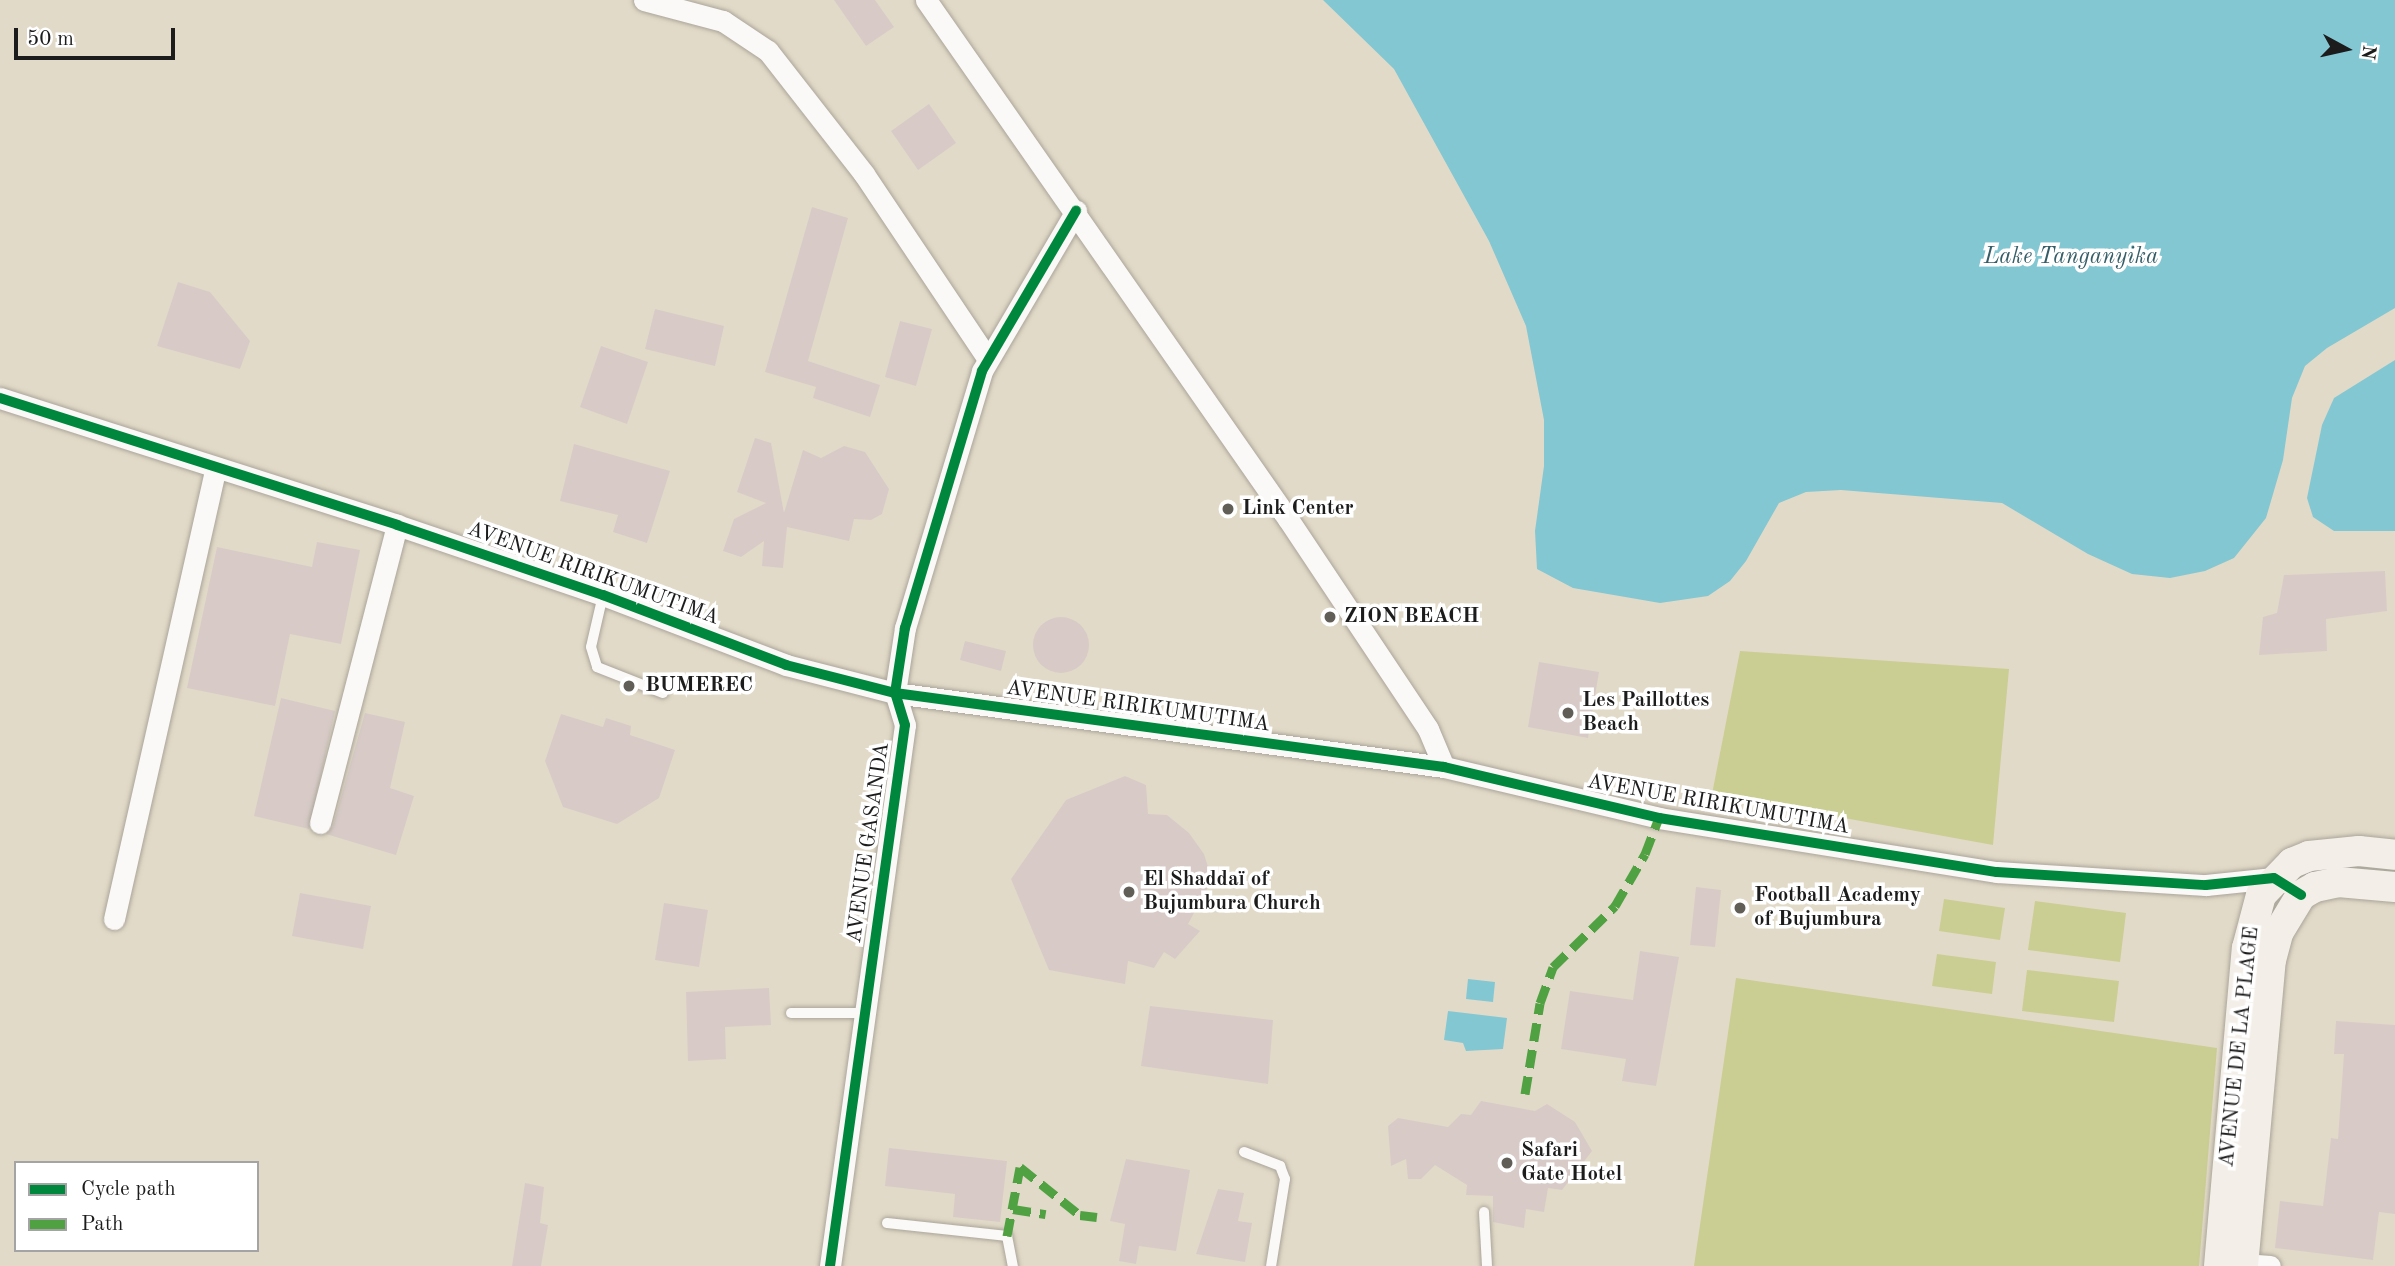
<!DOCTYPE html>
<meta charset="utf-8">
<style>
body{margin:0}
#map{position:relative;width:2395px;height:1266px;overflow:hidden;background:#e2dac8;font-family:"Old Standard TT",serif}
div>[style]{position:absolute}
.green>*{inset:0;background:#cace93}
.water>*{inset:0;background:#83c7d3}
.building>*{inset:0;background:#d8cbc7}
.round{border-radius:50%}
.roads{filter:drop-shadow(0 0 2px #aaa59a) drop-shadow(0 0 2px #aaa59a)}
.service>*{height:10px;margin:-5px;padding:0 5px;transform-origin:5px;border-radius:5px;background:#fbf9f7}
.minor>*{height:21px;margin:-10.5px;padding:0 10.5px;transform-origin:10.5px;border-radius:10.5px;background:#fbf9f7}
.secondary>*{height:30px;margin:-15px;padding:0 15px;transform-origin:15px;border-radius:15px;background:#f3efe8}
.quiet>*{height:9px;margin-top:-4.5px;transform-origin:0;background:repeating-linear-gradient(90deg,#4fa141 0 18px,transparent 0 27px)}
.cycleway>*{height:10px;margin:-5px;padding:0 5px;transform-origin:5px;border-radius:5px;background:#00873e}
.dots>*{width:19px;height:19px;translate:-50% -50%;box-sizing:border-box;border:4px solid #fff;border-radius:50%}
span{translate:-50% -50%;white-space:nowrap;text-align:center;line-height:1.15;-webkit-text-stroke:7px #fff;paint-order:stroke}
.poi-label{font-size:21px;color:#1c1c1c;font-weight:700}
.left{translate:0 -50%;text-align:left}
.street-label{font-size:21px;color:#1c1c1c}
.water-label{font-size:23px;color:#355d67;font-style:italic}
.legend{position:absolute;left:14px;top:1161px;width:245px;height:91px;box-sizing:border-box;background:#fff;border:2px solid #a4a4a4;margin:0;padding:9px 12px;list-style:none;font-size:21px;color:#1c1c1c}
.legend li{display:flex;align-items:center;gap:14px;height:35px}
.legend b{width:35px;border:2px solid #a4a4a4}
.north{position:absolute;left:2311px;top:14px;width:70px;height:70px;-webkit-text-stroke:5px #fff;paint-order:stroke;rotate:98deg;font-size:19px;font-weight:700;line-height:28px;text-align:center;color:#1c1c1c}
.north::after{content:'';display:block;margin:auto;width:24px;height:32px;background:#1c1c1c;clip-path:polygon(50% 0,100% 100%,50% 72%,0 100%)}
.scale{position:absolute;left:14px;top:28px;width:161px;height:32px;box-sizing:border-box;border:4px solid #1c1c1c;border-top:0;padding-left:9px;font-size:21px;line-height:24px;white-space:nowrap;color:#1c1c1c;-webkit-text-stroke:5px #fff;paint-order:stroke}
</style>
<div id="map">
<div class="green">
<div style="clip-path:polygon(1740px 651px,2009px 669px,1993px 845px,1712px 794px)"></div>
<div style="clip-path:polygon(1944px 899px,2005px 908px,2000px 940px,1939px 931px)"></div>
<div style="clip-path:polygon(2035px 901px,2126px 913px,2120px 962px,2028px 950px)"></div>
<div style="clip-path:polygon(1937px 954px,1996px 962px,1992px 994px,1932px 986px)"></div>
<div style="clip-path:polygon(2027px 970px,2119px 981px,2114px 1022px,2022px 1011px)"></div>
<div style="clip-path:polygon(1736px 978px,2217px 1048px,2199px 1266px,1694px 1266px)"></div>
</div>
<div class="water">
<div style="clip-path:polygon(1323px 0,2395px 0,2395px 308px,2327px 348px,2305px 366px,2292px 398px,2283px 460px,2266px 518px,2234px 558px,2205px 571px,2170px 578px,2132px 574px,2088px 554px,2002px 503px,1841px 490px,1806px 492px,1779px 503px,1746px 561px,1730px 581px,1708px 596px,1660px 603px,1573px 588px,1537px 569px,1535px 531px,1544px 466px,1544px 420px,1526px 326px,1489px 241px,1394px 69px)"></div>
<div style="clip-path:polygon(2395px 360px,2395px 531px,2334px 531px,2313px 517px,2307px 498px,2322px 425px,2334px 398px)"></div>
<div style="clip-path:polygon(1468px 979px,1495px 982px,1493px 1002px,1466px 999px)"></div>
<div style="clip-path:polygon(1448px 1011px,1507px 1018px,1503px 1049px,1466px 1051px,1463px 1043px,1444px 1040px)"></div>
</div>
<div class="building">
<div style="clip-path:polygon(834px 0,875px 0,894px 27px,866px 46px)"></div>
<div style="clip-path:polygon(929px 104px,956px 143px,918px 170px,891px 131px)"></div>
<div style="clip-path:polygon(812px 207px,848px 218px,808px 361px,880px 385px,870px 417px,813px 398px,816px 387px,765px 372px)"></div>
<div style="clip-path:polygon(178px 282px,210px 292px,250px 341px,240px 369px,157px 346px)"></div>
<div style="clip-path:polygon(655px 309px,724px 326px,715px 366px,645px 349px)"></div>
<div style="clip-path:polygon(900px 321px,932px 329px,916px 386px,885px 377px)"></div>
<div style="clip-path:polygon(601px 346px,648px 362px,627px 424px,580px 407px)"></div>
<div style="clip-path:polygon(755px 438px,771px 443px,784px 513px,803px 450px,821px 458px,844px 446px,865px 452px,889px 489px,882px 514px,871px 520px,854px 519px,849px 541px,787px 527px,783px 568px,762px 566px,764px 541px,741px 557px,723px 551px,734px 519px,766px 503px,737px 492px)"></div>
<div style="clip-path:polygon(574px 444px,670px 471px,647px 543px,613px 532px,618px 515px,560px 501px)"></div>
<div style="clip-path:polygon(317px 542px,360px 550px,341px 644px,290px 634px,275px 706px,187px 688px,217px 547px,312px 567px)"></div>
<div style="clip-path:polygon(2385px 571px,2387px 611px,2326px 619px,2327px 651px,2259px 655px,2263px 617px,2277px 613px,2284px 575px)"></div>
<div class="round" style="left:1033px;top:617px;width:56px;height:56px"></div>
<div style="clip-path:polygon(965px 641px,1006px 651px,1001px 671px,960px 660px)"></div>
<div style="clip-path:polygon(1539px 662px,1599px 672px,1588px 738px,1528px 727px)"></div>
<div style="clip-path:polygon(281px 698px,335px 711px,309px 829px,254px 816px)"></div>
<div style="clip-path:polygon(365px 713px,405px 722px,390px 788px,414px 796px,396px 855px,326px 834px,333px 826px)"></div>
<div style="clip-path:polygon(561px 714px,603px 727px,606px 718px,631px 726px,630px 735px,675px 750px,659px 798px,617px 824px,563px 807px,545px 761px)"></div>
<div style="clip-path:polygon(1125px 776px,1146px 785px,1148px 814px,1167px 815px,1189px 833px,1204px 854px,1212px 880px,1188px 924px,1200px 931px,1175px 959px,1164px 952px,1154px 968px,1128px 961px,1125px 984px,1049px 970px,1011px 879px,1066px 800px)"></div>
<div style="clip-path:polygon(1696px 887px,1721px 890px,1715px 947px,1690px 945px)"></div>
<div style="clip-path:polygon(300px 893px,371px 906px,363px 949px,292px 936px)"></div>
<div style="clip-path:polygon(664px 903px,708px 910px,699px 967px,655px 960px)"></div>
<div style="clip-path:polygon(1640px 951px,1679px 957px,1656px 1086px,1622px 1081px,1626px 1059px,1561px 1049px,1570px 991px,1633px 1000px)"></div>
<div style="clip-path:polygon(769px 988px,771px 1025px,725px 1027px,726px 1059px,688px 1061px,686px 992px)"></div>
<div style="clip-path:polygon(1150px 1006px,1273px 1020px,1268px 1084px,1141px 1066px)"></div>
<div style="clip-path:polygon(2336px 1021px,2395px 1025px,2395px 1214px,2379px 1212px,2373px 1260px,2275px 1248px,2280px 1201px,2323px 1206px,2331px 1138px,2338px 1139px,2344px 1054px,2334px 1054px)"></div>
<div style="clip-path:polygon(1481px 1101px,1535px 1111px,1547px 1104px,1575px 1122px,1592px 1151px,1562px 1190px,1548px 1188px,1544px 1212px,1526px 1209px,1524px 1228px,1493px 1222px,1493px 1196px,1466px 1195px,1467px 1185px,1435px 1165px,1421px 1179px,1408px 1179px,1406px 1159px,1391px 1166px,1388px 1126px,1398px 1118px,1448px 1127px,1461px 1114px,1471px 1115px)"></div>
<div style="clip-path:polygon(889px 1148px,1007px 1161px,1000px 1222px,953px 1217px,955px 1194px,885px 1186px)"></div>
<div style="clip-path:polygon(1126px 1159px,1190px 1170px,1176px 1251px,1139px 1246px,1136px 1264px,1119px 1261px,1125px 1224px,1110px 1221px)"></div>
<div style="clip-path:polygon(525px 1183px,544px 1187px,540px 1223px,548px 1225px,541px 1266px,512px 1266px)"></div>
<div style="clip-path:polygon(1218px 1189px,1244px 1193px,1238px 1221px,1252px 1223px,1245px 1262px,1196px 1254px)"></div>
</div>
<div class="roads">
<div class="service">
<div style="left:603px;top:595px;width:53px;rotate:103deg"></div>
<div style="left:591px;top:647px;width:21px;rotate:73deg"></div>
<div style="left:597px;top:667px;width:71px;rotate:21.5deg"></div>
<div style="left:791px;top:1013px;width:74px"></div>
<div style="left:1244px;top:1152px;width:39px;rotate:21deg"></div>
<div style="left:1280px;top:1166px;width:14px;rotate:69deg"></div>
<div style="left:1285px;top:1179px;width:88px;rotate:99.1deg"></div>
<div style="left:1484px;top:1212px;width:54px;rotate:86.8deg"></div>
<div style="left:887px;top:1223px;width:121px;rotate:6.2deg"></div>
<div style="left:1007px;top:1236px;width:31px;rotate:79deg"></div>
</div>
<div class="minor">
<div style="left:644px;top:0;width:82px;rotate:14.9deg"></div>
<div style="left:723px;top:21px;width:54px;rotate:33.7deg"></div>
<div style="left:768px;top:51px;width:156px;rotate:52deg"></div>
<div style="left:864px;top:174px;width:221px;rotate:56.2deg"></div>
<div style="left:926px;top:0;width:633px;rotate:55.1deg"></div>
<div style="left:1288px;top:519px;width:252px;rotate:56.3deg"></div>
<div style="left:1428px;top:729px;width:41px;rotate:67.2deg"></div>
<div style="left:0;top:398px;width:417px;rotate:17.7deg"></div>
<div style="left:397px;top:525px;width:218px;rotate:18.8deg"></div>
<div style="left:603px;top:595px;width:196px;rotate:20.9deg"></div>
<div style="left:786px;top:665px;width:113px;rotate:14.4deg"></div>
<div style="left:895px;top:693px;width:554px;rotate:7.68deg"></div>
<div style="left:1444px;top:767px;width:221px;rotate:13.3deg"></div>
<div style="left:1659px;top:818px;width:342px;rotate:9.1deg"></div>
<div style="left:1997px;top:872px;width:209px;rotate:3.6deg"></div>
<div style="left:2206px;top:885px;width:68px;rotate:-5.9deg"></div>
<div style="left:2274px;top:878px;width:9px;rotate:27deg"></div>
<div style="left:320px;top:823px;width:308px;rotate:-75.5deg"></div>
<div style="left:114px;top:919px;width:463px;rotate:-77.3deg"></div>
<div style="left:2230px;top:1263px;width:40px;rotate:4.3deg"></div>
<div style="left:830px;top:1266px;width:546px;rotate:-82.11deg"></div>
<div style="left:905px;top:725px;width:34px;rotate:-107deg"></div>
<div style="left:895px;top:693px;width:66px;rotate:-81.3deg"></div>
<div style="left:905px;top:628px;width:268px;rotate:-73.3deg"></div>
<div style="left:982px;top:371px;width:186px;rotate:-59.6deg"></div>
</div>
<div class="secondary">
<div style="left:2219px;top:1266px;width:319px;rotate:-85deg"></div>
<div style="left:2247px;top:948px;width:55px;rotate:-75.2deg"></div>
<div style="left:2261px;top:895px;width:45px;rotate:-45.9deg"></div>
<div style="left:2292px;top:863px;width:18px;rotate:-22deg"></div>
<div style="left:2309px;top:856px;width:50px;rotate:-5.7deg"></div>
<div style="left:2359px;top:851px;width:36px;rotate:6deg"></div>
<div style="left:2243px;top:1266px;width:307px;rotate:-84.8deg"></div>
<div style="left:2271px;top:960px;width:28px;rotate:-75deg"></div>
<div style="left:2278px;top:933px;width:44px;rotate:-58.8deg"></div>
<div style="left:2301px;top:895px;width:16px;rotate:-30deg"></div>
<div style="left:2315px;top:887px;width:24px;rotate:-12deg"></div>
<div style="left:2338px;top:882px;width:57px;rotate:5deg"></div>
</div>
</div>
<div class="quiet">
<div style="left:1525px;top:1094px;width:92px;rotate:-80.6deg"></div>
<div style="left:1540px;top:1003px;width:38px;rotate:-70deg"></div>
<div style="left:1553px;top:967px;width:87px;rotate:-44.5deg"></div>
<div style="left:1615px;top:906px;width:60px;rotate:-60deg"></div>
<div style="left:1645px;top:854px;width:39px;rotate:-69deg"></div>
<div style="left:1013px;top:1209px;width:33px;rotate:9deg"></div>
<div style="left:1007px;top:1236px;width:70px;rotate:-79.3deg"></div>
<div style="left:1020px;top:1167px;width:77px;rotate:38.7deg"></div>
<div style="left:1080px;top:1215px;width:17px;rotate:7deg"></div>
</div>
<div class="cycleway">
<div style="left:0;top:398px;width:417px;rotate:17.7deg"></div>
<div style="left:397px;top:525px;width:218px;rotate:18.8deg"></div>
<div style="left:603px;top:595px;width:196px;rotate:20.9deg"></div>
<div style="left:786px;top:665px;width:113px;rotate:14.4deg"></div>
<div style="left:895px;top:693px;width:554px;rotate:7.68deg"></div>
<div style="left:1444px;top:767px;width:221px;rotate:13.3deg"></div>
<div style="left:1659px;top:818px;width:342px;rotate:9.1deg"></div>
<div style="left:1997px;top:872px;width:209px;rotate:3.6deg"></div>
<div style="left:2206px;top:885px;width:68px;rotate:-5.9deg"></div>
<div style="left:2274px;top:878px;width:32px;rotate:32deg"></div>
<div style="left:830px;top:1266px;width:546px;rotate:-82.11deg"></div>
<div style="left:905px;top:725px;width:34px;rotate:-107deg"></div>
<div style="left:895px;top:693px;width:66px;rotate:-81.3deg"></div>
<div style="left:905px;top:628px;width:268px;rotate:-73.3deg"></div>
<div style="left:982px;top:371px;width:186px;rotate:-59.6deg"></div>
</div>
<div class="dots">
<div style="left:1228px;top:509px;background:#615e58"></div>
<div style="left:1330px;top:617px;background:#615e58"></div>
<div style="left:629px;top:686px;background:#615e58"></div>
<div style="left:1568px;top:713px;background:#615e58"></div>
<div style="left:1129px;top:892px;background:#615e58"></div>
<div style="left:1740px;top:908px;background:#615e58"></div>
<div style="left:1507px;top:1163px;background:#615e58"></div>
</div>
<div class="poi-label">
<span class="left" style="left:1242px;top:509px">Link Center</span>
<span class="left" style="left:1344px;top:617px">ZION BEACH</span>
<span class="left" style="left:645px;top:686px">BUMEREC</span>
<span class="left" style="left:1582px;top:713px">Les Paillottes<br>Beach</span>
<span class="left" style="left:1143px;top:892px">El Shaddaï of<br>Bujumbura Church</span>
<span class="left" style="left:1754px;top:908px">Football Academy<br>of Bujumbura</span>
<span class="left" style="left:1521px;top:1163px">Safari<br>Gate Hotel</span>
</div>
<div class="street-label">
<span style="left:593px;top:574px;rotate:20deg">AVENUE RIRIKUMUTIMA</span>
<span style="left:1138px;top:707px;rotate:8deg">AVENUE RIRIKUMUTIMA</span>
<span style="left:1718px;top:805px;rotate:10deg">AVENUE RIRIKUMUTIMA</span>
<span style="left:869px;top:843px;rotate:-82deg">AVENUE GASANDA</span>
<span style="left:2240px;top:1047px;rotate:-84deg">AVENUE DE LA PLAGE</span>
</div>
<div class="water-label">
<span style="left:2071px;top:257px">Lake Tanganyika</span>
</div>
<ul class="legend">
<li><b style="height:9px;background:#00873e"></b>Cycle path</li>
<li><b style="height:9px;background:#4fa141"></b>Path</li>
</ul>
<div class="north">N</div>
<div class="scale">50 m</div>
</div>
